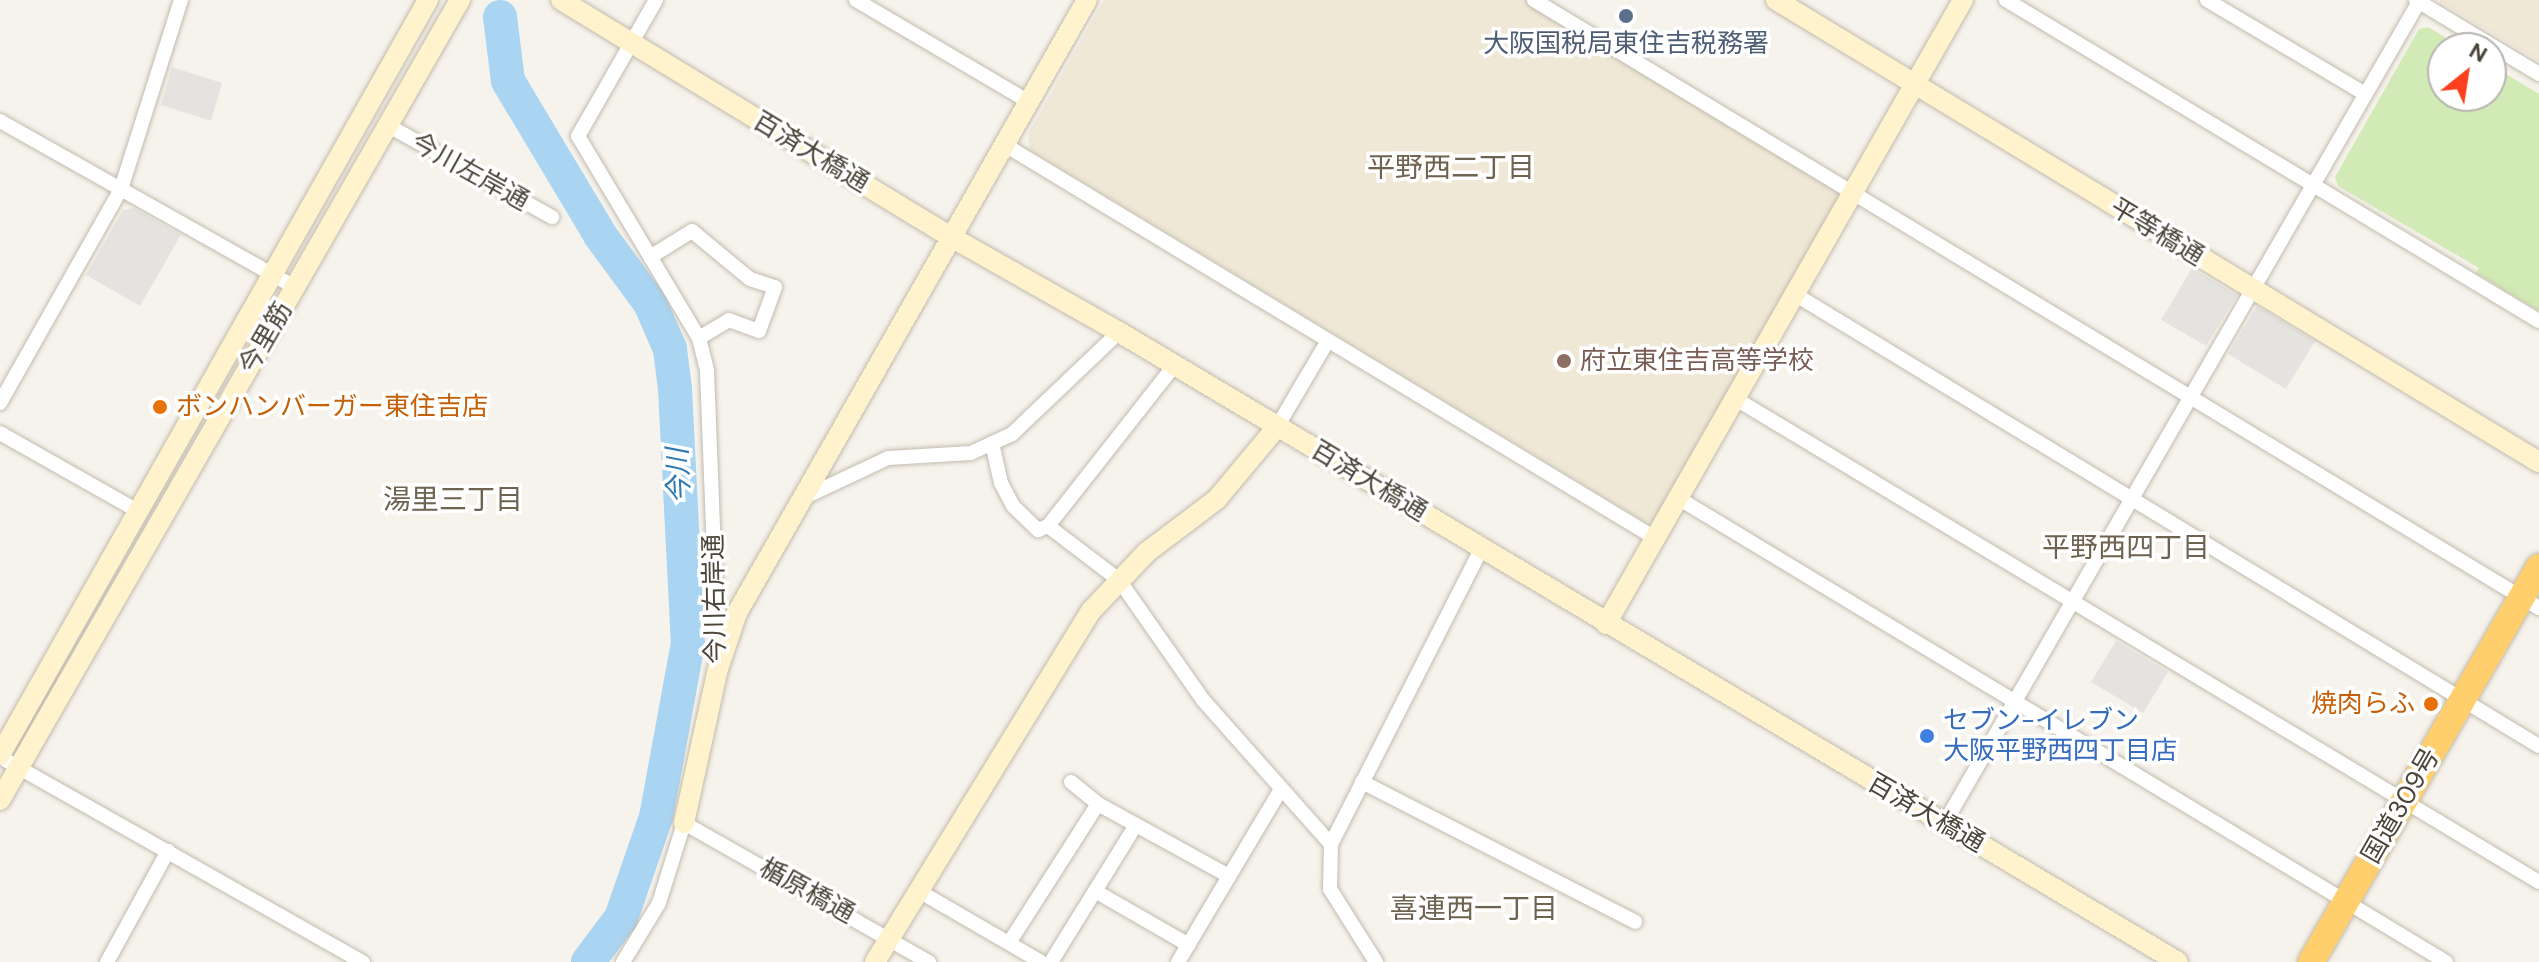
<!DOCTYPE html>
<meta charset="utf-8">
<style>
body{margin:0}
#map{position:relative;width:2539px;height:962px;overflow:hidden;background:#f6f3ec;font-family:"DM Sans","Noto Sans JP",sans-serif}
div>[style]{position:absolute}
.education>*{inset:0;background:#efe8d6}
.green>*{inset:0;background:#d2eab5}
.parking>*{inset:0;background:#e5e3e0}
.river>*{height:34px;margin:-17px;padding:0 17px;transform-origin:17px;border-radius:17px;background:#a9d4f2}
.roads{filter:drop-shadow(0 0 2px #c2bbae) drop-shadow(0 0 2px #c2bbae)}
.street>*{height:14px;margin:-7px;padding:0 7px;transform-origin:7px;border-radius:7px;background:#fff}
.secondary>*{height:20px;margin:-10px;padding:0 10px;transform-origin:10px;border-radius:10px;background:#fff3cd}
.highway>*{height:26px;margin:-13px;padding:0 13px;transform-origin:13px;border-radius:13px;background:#ffcf6e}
.dots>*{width:22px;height:22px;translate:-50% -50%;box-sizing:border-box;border:4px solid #fff;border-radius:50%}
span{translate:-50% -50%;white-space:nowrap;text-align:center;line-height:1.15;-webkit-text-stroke:7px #fff;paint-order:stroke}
.service-label{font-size:26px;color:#4e5e75}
.street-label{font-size:26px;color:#4b4439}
.education-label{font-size:26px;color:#785e54}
.left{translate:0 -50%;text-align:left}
.food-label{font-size:26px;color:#c56008}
.right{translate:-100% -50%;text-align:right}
.shop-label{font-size:26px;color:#366cbe}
.neighbourhood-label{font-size:28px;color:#6e6250}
.water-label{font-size:28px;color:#2e7ab2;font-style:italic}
.north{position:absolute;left:2427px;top:32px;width:80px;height:80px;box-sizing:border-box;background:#fff;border:2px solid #b7b4b0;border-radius:50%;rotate:30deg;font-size:22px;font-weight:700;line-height:32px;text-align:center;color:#4b4439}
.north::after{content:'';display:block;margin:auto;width:28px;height:36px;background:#fc3f1d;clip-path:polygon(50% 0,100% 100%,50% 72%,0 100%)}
</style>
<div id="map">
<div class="education">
<div style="clip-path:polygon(1104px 0,1529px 0,1836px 187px,1841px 203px,1659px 519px,1645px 522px,1030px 150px,1028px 134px)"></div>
<div style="clip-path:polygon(2440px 0,2539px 0,2539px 61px,2440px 2px)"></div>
</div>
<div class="green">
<div style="clip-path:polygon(2428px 27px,2463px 48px,2443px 48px,2443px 96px,2491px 96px,2491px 65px,2539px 94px,2539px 311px,2476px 273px,2479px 268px,2338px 186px,2335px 177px,2419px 29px)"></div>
</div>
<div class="parking">
<div style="clip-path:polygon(172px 67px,222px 83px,211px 121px,161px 105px)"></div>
<div style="clip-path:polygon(134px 208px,181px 235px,140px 306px,86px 275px,123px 210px)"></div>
<div style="clip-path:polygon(2192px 268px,2237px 295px,2206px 346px,2161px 320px)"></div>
<div style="clip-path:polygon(2257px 306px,2315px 341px,2286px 389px,2228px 354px)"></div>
<div style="clip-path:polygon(2116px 641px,2168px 672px,2143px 713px,2091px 682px)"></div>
</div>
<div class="river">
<div style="left:500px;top:17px;width:64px;rotate:82.9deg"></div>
<div style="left:508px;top:81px;width:179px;rotate:59.1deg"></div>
<div style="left:600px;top:235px;width:84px;rotate:53.7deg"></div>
<div style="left:650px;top:303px;width:50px;rotate:66.5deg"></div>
<div style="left:670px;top:349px;width:40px;rotate:82.9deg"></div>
<div style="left:675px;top:389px;width:254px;rotate:87.1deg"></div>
<div style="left:688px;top:643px;width:177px;rotate:100.4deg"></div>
<div style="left:656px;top:817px;width:107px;rotate:109.1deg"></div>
<div style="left:621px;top:918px;width:55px;rotate:126.9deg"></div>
</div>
<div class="roads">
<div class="street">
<div style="left:656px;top:0;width:157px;rotate:119.8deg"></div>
<div style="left:578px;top:136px;width:235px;rotate:59.1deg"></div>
<div style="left:699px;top:338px;width:34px;rotate:76deg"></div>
<div style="left:707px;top:371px;width:281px;rotate:87.8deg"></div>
<div style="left:856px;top:0;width:201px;rotate:30.5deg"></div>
<div style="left:1534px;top:0;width:1175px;rotate:31.17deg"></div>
<div style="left:2006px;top:0;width:622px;rotate:31.06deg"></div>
<div style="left:2207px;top:0;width:184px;rotate:30.7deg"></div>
<div style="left:2416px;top:0;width:144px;rotate:31deg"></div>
<div style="left:0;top:121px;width:338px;rotate:29.4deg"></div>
<div style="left:389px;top:126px;width:187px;rotate:29.2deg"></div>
<div style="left:1005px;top:145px;width:760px;rotate:31.16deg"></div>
<div style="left:650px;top:257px;width:49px;rotate:-31.8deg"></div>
<div style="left:692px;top:231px;width:75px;rotate:39.6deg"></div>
<div style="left:750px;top:279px;width:26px;rotate:18deg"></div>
<div style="left:775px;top:287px;width:47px;rotate:110deg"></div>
<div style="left:759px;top:331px;width:32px;rotate:-160deg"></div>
<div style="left:729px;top:320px;width:35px;rotate:149deg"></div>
<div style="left:1796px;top:295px;width:869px;rotate:31.26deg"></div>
<div style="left:1736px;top:399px;width:937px;rotate:31.03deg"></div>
<div style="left:0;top:403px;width:246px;rotate:-60.5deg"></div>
<div style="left:121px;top:189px;width:198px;rotate:-72.4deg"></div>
<div style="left:1277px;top:427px;width:99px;rotate:-59.5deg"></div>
<div style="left:0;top:433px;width:159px;rotate:29.5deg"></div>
<div style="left:992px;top:443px;width:41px;rotate:77.3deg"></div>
<div style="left:1001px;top:483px;width:26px;rotate:62deg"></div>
<div style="left:1013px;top:506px;width:35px;rotate:44deg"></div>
<div style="left:1038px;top:530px;width:11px;rotate:-22deg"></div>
<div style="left:1048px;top:526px;width:204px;rotate:-51.8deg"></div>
<div style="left:803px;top:498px;width:94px;rotate:-25.2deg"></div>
<div style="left:888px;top:458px;width:83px;rotate:-3.4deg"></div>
<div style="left:971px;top:453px;width:45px;rotate:-24.9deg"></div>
<div style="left:1012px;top:434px;width:148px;rotate:-43.6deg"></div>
<div style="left:1678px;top:498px;width:897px;rotate:31.14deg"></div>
<div style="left:1048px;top:526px;width:89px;rotate:37.3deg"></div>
<div style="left:1119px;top:580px;width:146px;rotate:55deg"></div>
<div style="left:1203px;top:700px;width:193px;rotate:48.4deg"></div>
<div style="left:0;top:757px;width:417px;rotate:29.5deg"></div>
<div style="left:1071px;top:782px;width:35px;rotate:39deg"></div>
<div style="left:1098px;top:804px;width:149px;rotate:28.8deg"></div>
<div style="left:1362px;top:782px;width:307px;rotate:27.1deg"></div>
<div style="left:1944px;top:824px;width:952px;rotate:-59.99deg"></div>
<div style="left:917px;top:890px;width:143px;rotate:30.1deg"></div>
<div style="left:1095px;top:891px;width:108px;rotate:29.9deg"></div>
<div style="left:1009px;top:943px;width:165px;rotate:-57.4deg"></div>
<div style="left:107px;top:962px;width:127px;rotate:-61.2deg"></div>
<div style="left:623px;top:962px;width:69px;rotate:-58.6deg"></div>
<div style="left:659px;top:903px;width:84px;rotate:-72.6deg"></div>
<div style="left:684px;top:823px;width:282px;rotate:29.6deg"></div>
<div style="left:1051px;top:962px;width:161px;rotate:-58.2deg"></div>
<div style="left:1178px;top:962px;width:201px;rotate:-59.2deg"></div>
<div style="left:1376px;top:962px;width:86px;rotate:-122.2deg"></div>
<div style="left:1330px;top:889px;width:45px;rotate:-88.7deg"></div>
<div style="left:1331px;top:844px;width:332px;rotate:-63deg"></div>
</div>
<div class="secondary">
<div style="left:561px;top:0;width:456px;rotate:31.3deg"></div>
<div style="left:951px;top:237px;width:193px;rotate:29.5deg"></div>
<div style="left:1119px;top:332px;width:1232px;rotate:30.75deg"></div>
<div style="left:1776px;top:0;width:892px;rotate:31.2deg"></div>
<div style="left:1606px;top:624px;width:719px;rotate:-60.23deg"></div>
<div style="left:0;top:755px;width:868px;rotate:-60.45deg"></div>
<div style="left:0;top:800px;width:923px;rotate:-60.1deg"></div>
<div style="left:684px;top:823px;width:158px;rotate:-77.6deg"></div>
<div style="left:718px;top:669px;width:59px;rotate:-71.3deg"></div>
<div style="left:737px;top:613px;width:706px;rotate:-60.28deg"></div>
<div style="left:875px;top:962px;width:412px;rotate:-58.4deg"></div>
<div style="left:1091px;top:611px;width:81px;rotate:-46.5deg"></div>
<div style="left:1147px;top:552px;width:88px;rotate:-37.1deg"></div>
<div style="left:1217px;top:499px;width:94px;rotate:-50.2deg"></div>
</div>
<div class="highway">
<div style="left:2311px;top:962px;width:456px;rotate:-60deg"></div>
</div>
</div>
<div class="dots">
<div style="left:1626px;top:16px;background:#5c6f8a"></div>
<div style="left:1564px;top:361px;background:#8d6e63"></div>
<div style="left:160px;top:407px;background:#e8710a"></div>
<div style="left:2431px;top:704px;background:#e8710a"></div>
<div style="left:1927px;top:736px;background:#3f7fe0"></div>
</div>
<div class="service-label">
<span style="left:1626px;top:44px">大阪国税局東住吉税務署</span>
</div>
<div class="street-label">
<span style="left:811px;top:152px;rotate:31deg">百済大橋通</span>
<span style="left:470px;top:172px;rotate:29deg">今川左岸通</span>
<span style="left:2157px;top:232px;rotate:31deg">平等橋通</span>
<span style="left:266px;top:338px;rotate:-60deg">今里筋</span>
<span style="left:1369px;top:481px;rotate:31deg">百済大橋通</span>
<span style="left:715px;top:599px;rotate:-91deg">今川右岸通</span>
<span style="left:2401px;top:806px;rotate:-60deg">国道309号</span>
<span style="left:1926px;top:813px;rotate:30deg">百済大橋通</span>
<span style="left:807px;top:891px;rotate:29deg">楯原橋通</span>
</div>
<div class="education-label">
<span class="left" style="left:1580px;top:361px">府立東住吉高等学校</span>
</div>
<div class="food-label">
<span class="left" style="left:176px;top:407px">ボンハンバーガー東住吉店</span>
<span class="right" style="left:2415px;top:704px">焼肉らふ</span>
</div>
<div class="shop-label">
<span class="left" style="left:1943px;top:736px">セブン-イレブン<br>大阪平野西四丁目店</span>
</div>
<div class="neighbourhood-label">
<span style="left:1451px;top:168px">平野西二丁目</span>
<span style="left:453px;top:500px">湯里三丁目</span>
<span style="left:2126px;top:548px">平野西四丁目</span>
<span style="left:1474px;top:909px">喜連西一丁目</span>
</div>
<div class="water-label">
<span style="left:679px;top:476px;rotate:-93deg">今川</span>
</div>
<div class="north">N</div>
</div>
